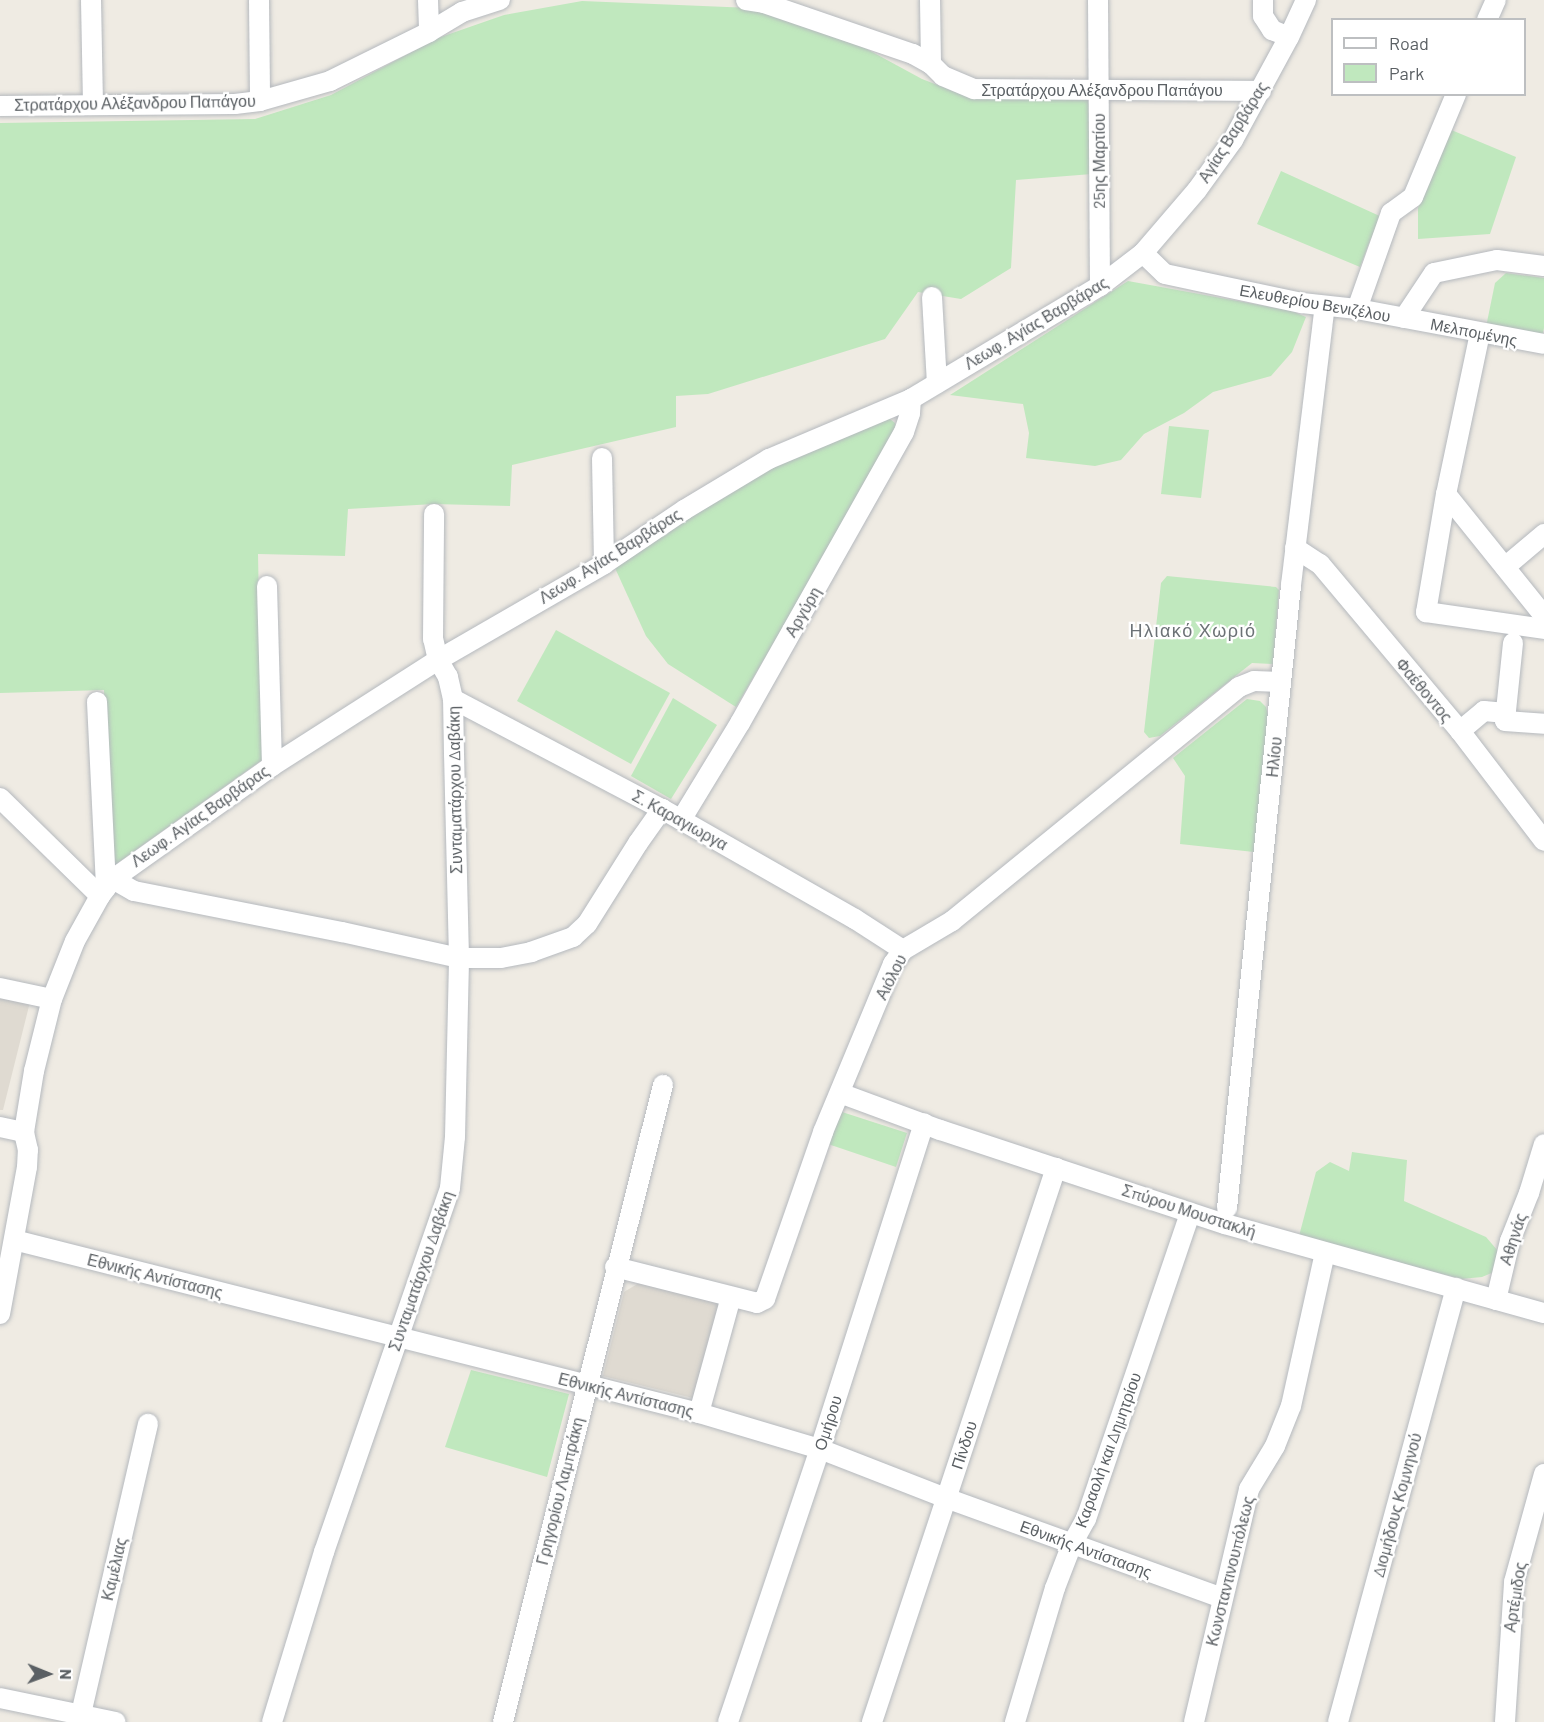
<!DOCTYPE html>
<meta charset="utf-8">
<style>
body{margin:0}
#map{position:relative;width:1544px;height:1722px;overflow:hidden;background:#efebe3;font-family:Barlow,sans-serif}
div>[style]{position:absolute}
.education>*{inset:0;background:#dfdad1}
.green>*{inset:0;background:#c0e8be}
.roads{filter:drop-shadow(0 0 2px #b5b9be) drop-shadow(0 0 2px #b5b9be)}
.minor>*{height:20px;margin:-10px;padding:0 10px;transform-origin:10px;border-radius:10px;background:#fff}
span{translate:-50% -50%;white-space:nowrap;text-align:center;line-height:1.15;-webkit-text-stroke:4.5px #fff;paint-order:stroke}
.street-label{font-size:16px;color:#5b6064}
.neighbourhood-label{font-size:18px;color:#6c7276;letter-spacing:1.5px}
.legend{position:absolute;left:1331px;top:18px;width:195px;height:78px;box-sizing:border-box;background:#fff;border:2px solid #bdbfc1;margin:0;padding:8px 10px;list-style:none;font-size:18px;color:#5b6064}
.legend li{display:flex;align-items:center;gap:12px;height:30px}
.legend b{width:30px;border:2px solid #bdbfc1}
.north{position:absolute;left:18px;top:1644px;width:60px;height:60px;-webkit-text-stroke:4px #fff;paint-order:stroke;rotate:91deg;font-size:16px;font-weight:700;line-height:24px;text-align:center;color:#5b6064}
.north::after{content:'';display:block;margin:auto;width:21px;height:27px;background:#5b6064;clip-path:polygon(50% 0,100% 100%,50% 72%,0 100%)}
</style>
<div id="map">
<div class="education">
<div style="clip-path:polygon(0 996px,30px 1002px,3px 1110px,0 1110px)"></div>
<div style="clip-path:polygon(639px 1283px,725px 1305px,697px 1399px,603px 1376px,624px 1292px)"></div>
</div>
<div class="green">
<div style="clip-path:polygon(582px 1px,751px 8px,852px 41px,922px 79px,971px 98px,1094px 95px,1092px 174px,1016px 180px,1011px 268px,961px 299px,918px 292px,885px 339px,708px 394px,676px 396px,676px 427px,512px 465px,510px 506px,434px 504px,348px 509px,345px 556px,258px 554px,262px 760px,112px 867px,104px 690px,0 693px,0 123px,255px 119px,331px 95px,438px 38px,504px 15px)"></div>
<div style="clip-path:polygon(1449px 129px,1516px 157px,1490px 234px,1418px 239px,1418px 208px)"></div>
<div style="clip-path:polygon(1281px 171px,1384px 218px,1374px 238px,1371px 238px,1360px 267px,1257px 224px)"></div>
<div style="clip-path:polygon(1506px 273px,1544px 278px,1544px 328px,1541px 340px,1486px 327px,1495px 283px)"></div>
<div style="clip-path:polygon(1128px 281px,1292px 311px,1306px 317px,1292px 352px,1271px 376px,1213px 392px,1184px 413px,1144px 434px,1121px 460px,1095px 466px,1026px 458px,1029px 433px,1023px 404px,950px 395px)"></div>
<div style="clip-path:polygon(881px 418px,890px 419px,895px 423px,896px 434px,736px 707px,668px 664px,646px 636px,615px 568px,771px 464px)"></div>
<div style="clip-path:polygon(1169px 426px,1209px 430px,1201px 498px,1161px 494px)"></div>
<div style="clip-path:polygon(1167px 576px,1276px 587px,1279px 590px,1273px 664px,1252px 663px,1160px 736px,1149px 738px,1144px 732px,1161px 583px)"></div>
<div style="clip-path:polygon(556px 630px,670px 693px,631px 764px,517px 701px)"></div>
<div style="clip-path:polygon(673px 698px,717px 725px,671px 799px,631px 776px)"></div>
<div style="clip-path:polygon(1247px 699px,1260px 701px,1266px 707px,1268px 715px,1254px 852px,1180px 844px,1185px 776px,1173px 758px)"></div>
<div style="clip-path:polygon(842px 1112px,907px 1133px,896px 1167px,828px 1144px)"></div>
<div style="clip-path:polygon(1352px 1152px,1407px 1160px,1404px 1201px,1486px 1237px,1504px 1258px,1501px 1269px,1482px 1277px,1461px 1279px,1299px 1236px,1316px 1172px,1330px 1162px,1349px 1171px)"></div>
<div style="clip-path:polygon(471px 1370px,569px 1394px,547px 1477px,445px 1447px)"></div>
</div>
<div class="roads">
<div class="minor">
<div style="left:91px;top:0;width:105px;rotate:88.9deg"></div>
<div style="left:259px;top:0;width:101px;rotate:89.4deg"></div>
<div style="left:428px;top:0;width:32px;rotate:88deg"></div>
<div style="left:746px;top:0;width:18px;rotate:9deg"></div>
<div style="left:764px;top:3px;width:157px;rotate:18.9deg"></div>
<div style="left:913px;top:54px;width:21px;rotate:29deg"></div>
<div style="left:931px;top:64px;width:17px;rotate:45deg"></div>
<div style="left:943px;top:76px;width:34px;rotate:23deg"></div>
<div style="left:974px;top:89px;width:287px;rotate:0.4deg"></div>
<div style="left:930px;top:0;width:64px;rotate:89.1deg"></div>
<div style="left:1098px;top:0;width:286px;rotate:89.6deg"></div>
<div style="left:1263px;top:0;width:16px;rotate:90deg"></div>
<div style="left:1263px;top:16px;width:17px;rotate:57deg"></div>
<div style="left:1272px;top:30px;width:18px;rotate:22deg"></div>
<div style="left:1487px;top:20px;width:22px;rotate:-66deg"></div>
<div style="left:0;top:106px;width:235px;rotate:-0.5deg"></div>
<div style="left:235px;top:104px;width:25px;rotate:-7deg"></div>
<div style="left:260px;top:101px;width:73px;rotate:-15.9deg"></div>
<div style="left:330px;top:81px;width:110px;rotate:-26.3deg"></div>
<div style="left:429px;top:32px;width:39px;rotate:-31deg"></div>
<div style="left:462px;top:12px;width:40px;rotate:-18deg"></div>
<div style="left:1143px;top:253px;width:30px;rotate:44deg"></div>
<div style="left:1165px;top:274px;width:140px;rotate:12deg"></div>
<div style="left:1302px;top:303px;width:55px;rotate:6.2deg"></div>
<div style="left:1357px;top:309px;width:190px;rotate:10.6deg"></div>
<div style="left:932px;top:297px;width:86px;rotate:86.7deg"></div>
<div style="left:1357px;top:309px;width:102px;rotate:-70.5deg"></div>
<div style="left:1391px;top:213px;width:27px;rotate:-36deg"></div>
<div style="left:1413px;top:197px;width:112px;rotate:-67.3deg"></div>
<div style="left:1404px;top:318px;width:54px;rotate:-56.3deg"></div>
<div style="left:1434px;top:273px;width:64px;rotate:-11.7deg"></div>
<div style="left:1497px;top:260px;width:47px;rotate:7.3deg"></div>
<div style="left:1480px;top:333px;width:165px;rotate:101.9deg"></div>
<div style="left:1446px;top:494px;width:156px;rotate:51.2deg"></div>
<div style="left:602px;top:458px;width:106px;rotate:88.9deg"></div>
<div style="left:1446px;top:494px;width:120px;rotate:99.6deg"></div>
<div style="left:1426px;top:612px;width:119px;rotate:8.2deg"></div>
<div style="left:1295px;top:548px;width:30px;rotate:33deg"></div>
<div style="left:1320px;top:564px;width:218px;rotate:50deg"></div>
<div style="left:1460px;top:731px;width:138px;rotate:52.6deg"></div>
<div style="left:1505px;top:567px;width:51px;rotate:-40.2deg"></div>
<div style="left:267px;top:586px;width:180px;rotate:88.4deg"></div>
<div style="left:1513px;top:643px;width:78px;rotate:95.9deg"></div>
<div style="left:1505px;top:721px;width:39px;rotate:4deg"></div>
<div style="left:453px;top:699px;width:236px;rotate:27.8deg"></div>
<div style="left:662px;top:809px;width:222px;rotate:29.7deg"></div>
<div style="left:855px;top:919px;width:57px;rotate:32.9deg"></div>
<div style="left:97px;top:702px;width:186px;rotate:87.2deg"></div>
<div style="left:1460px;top:731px;width:31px;rotate:-40deg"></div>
<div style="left:1484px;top:711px;width:22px;rotate:5deg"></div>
<div style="left:0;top:798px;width:140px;rotate:44.4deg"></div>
<div style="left:681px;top:820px;width:114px;rotate:-58.7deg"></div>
<div style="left:740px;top:723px;width:334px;rotate:-60.6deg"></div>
<div style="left:904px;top:432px;width:20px;rotate:-72deg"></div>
<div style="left:910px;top:413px;width:14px;rotate:-86deg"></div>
<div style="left:113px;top:879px;width:24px;rotate:30deg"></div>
<div style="left:134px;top:891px;width:212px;rotate:11.2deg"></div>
<div style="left:342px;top:932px;width:120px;rotate:12.5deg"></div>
<div style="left:459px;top:958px;width:42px"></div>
<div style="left:501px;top:958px;width:31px;rotate:-11deg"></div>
<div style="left:531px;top:952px;width:45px;rotate:-19.7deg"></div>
<div style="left:573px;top:937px;width:19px;rotate:-43deg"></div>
<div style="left:587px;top:924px;width:96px;rotate:-57.8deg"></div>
<div style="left:638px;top:843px;width:42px;rotate:-54.8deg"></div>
<div style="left:0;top:988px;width:53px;rotate:11.9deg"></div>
<div style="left:840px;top:1093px;width:107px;rotate:20.3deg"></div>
<div style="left:940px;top:1130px;width:300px;rotate:18.3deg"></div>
<div style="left:1225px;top:1224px;width:331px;rotate:15.6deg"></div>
<div style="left:0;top:1127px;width:25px;rotate:12deg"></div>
<div style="left:1227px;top:1208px;width:626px;rotate:-84.13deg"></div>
<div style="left:1291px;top:585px;width:281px;rotate:-83.1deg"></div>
<div style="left:14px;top:1240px;width:707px;rotate:14.17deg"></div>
<div style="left:699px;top:1413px;width:126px;rotate:16.6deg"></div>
<div style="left:820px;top:1449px;width:135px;rotate:21.3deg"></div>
<div style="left:946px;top:1498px;width:294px;rotate:19.9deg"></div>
<div style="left:615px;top:1267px;width:146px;rotate:14.2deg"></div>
<div style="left:757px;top:1303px;width:9px;rotate:-27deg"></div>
<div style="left:765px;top:1299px;width:177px;rotate:-70.8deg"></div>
<div style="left:823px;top:1132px;width:182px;rotate:-67.4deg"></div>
<div style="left:893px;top:964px;width:17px;rotate:-54deg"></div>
<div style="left:903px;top:950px;width:57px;rotate:-30.6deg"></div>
<div style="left:952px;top:921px;width:370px;rotate:-39.2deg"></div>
<div style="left:1239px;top:687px;width:16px;rotate:-22deg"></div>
<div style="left:1254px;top:681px;width:27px;rotate:2deg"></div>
<div style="left:1496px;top:1300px;width:61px;rotate:-76.7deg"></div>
<div style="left:1510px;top:1241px;width:52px;rotate:-68.4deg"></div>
<div style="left:1529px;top:1193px;width:51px;rotate:-73deg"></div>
<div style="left:0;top:1314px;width:149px;rotate:-79.6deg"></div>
<div style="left:27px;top:1167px;width:17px;rotate:-87deg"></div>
<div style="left:28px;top:1150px;width:18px;rotate:-103deg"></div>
<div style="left:24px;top:1132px;width:62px;rotate:-80.7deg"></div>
<div style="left:34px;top:1071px;width:74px;rotate:-76deg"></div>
<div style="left:52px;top:999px;width:62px;rotate:-68.4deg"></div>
<div style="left:75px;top:941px;width:51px;rotate:-60.9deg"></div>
<div style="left:100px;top:896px;width:21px;rotate:-53deg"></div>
<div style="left:113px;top:879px;width:195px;rotate:-35.4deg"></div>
<div style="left:272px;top:766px;width:197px;rotate:-32.6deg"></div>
<div style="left:438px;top:660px;width:192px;rotate:-30deg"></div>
<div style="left:604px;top:564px;width:97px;rotate:-34deg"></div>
<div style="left:684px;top:510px;width:99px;rotate:-31deg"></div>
<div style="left:769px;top:459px;width:154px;rotate:-22.9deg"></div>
<div style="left:911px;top:399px;width:220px;rotate:-30.9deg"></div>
<div style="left:1100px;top:286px;width:54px;rotate:-37.5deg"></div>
<div style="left:1143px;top:253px;width:83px;rotate:-49.4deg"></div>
<div style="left:1197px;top:190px;width:62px;rotate:-54.2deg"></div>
<div style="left:1233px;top:140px;width:117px;rotate:-61.5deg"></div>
<div style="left:1289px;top:37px;width:41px;rotate:-65.3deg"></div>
<div style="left:699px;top:1413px;width:120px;rotate:-74.6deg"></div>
<div style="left:0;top:1698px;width:118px;rotate:11.7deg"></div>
<div style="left:81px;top:1714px;width:298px;rotate:-77deg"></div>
<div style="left:272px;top:1722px;width:178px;rotate:-73deg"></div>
<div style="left:324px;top:1552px;width:385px;rotate:-70.9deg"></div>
<div style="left:450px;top:1188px;width:51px;rotate:-84.4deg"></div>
<div style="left:455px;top:1137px;width:179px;rotate:-88.7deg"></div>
<div style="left:459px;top:958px;width:204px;rotate:-91.4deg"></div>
<div style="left:454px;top:754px;width:55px;rotate:-91deg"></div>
<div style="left:453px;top:699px;width:23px;rotate:-103deg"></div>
<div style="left:448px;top:677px;width:20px;rotate:-120deg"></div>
<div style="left:438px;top:660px;width:22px;rotate:-103deg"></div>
<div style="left:433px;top:639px;width:125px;rotate:-89.5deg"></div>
<div style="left:503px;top:1722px;width:657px;rotate:-75.9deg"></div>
<div style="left:728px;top:1722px;width:288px;rotate:-71.4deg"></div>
<div style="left:820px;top:1449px;width:342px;rotate:-72.3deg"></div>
<div style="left:872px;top:1722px;width:584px;rotate:-71.63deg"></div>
<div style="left:1015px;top:1722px;width:140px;rotate:-73.4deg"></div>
<div style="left:1055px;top:1588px;width:47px;rotate:-68.9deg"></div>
<div style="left:1072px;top:1544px;width:29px;rotate:-61deg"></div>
<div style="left:1086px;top:1519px;width:323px;rotate:-71.2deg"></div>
<div style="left:1194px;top:1722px;width:239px;rotate:-76.7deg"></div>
<div style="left:1249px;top:1489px;width:50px;rotate:-58.8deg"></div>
<div style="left:1275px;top:1446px;width:43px;rotate:-68.2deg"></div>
<div style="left:1291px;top:1406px;width:157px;rotate:-77.5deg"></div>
<div style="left:1338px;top:1722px;width:450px;rotate:-74.8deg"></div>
<div style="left:1505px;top:1722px;width:140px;rotate:-86.3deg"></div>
<div style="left:1514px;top:1582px;width:112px;rotate:-74.5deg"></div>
</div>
</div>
<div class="street-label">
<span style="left:1102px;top:90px">Στρατάρχου Αλέξανδρου Παπάγου</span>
<span style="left:135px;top:103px;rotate:-1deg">Στρατάρχου Αλέξανδρου Παπάγου</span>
<span style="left:1233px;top:132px;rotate:-58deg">Αγίας Βαρβάρας</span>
<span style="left:1099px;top:161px;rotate:-90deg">25ης Μαρτίου</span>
<span style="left:1315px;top:303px;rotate:10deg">Ελευθερίου Βενιζέλου</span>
<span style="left:1036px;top:323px;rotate:-31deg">Λεωφ. Αγίας Βαρβάρας</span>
<span style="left:1474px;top:332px;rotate:11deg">Μελπομένης</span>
<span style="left:610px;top:556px;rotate:-32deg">Λεωφ. Αγίας Βαρβάρας</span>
<span style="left:803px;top:612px;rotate:-60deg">Αργύρη</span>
<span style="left:1424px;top:690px;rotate:50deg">Φαέθοντος</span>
<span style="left:1274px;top:757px;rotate:-84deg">Ηλίου</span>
<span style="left:455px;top:790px;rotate:-91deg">Συνταματάρχου Δαβάκη</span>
<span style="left:200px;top:816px;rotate:-35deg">Λεωφ. Αγίας Βαρβάρας</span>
<span style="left:680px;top:820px;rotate:29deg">Σ. Καραγιωργα</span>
<span style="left:891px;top:977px;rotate:-63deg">Αιόλου</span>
<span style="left:1189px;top:1211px;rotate:18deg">Σπύρου Μουστακλή</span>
<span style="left:1513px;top:1239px;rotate:-72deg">Αθηνάς</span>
<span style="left:421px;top:1271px;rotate:-71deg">Συνταματάρχου Δαβάκη</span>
<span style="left:155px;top:1276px;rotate:14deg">Εθνικής Αντίστασης</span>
<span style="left:626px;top:1395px;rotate:14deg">Εθνικής Αντίστασης</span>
<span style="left:828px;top:1423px;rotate:-72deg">Ομήρου</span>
<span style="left:964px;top:1445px;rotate:-72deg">Πίνδου</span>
<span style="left:1108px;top:1450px;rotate:-70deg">Καραολή και Δημητρίου</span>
<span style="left:560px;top:1491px;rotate:-76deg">Γρηγορίου Λαμπράκη</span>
<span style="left:1397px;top:1505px;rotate:-75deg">Διομήδους Κομνηνού</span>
<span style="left:1086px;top:1549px;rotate:20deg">Εθνικής Αντίστασης</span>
<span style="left:114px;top:1569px;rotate:-77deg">Καμέλιας</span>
<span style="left:1230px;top:1571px;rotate:-76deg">Κωνσταντινουπόλεως</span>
<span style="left:1515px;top:1597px;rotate:-81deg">Αρτέμιδος</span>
</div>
<div class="neighbourhood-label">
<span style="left:1193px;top:630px">Ηλιακό Χωριό</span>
</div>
<ul class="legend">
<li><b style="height:8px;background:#fff"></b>Road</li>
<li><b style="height:16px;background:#c0e8be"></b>Park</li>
</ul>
<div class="north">N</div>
</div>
